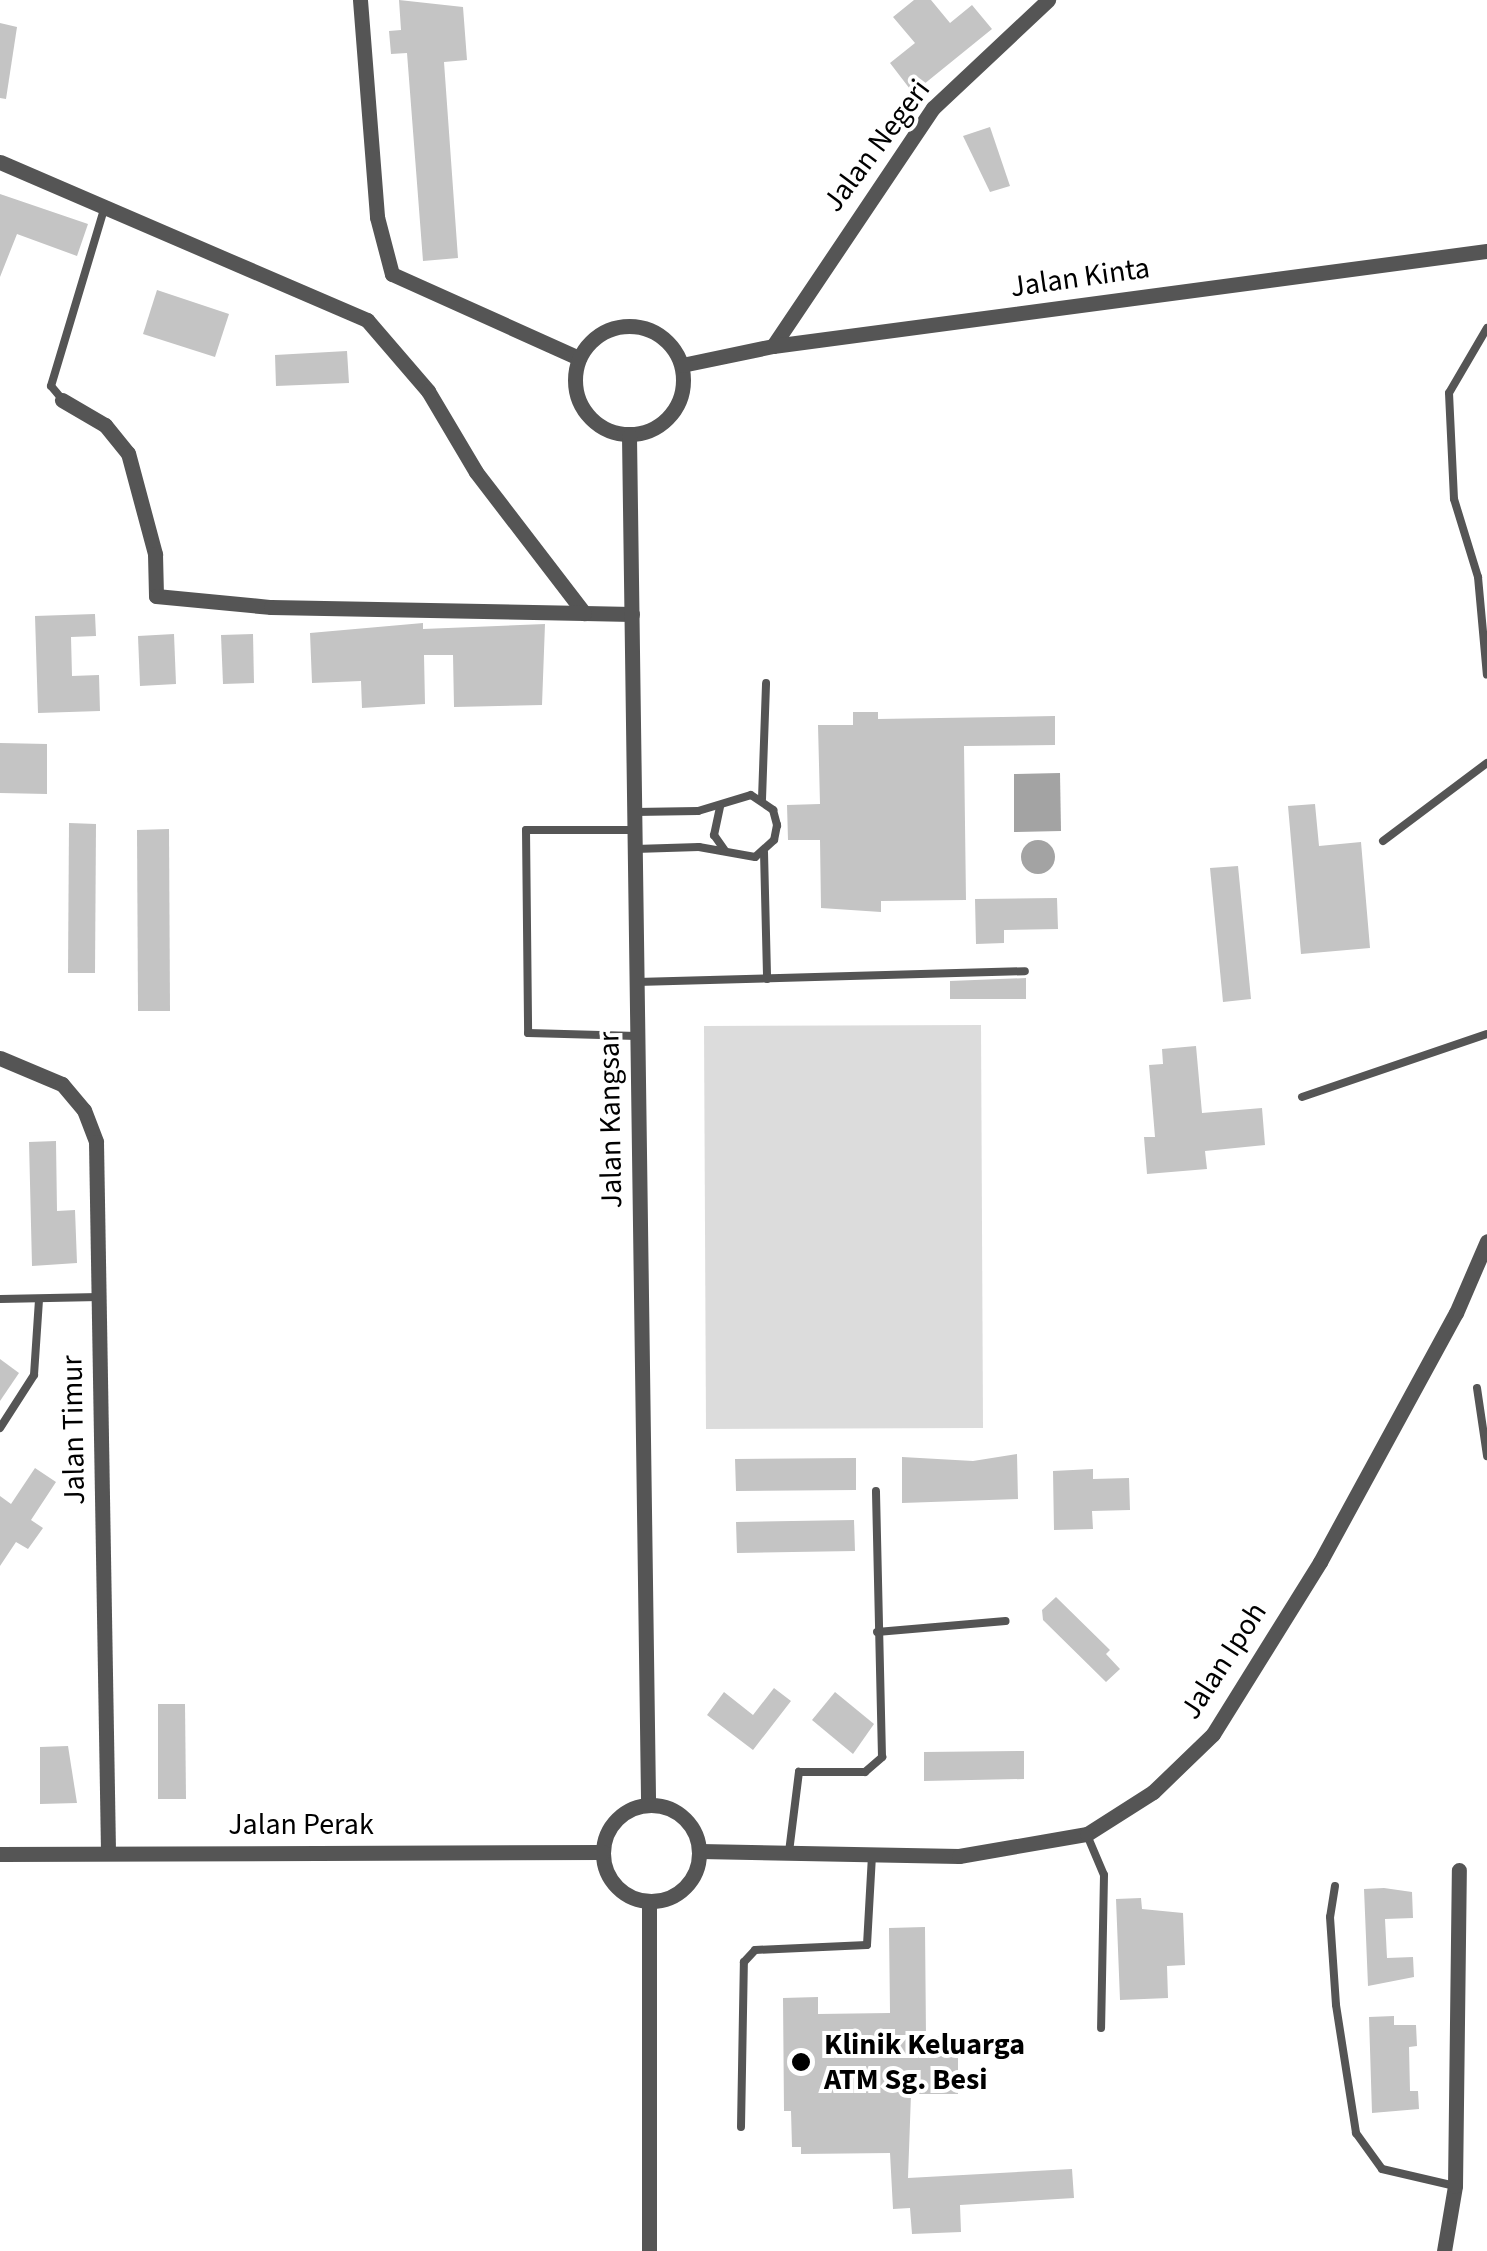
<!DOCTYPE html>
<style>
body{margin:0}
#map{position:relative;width:1487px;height:2251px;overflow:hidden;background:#fff;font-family:"Source Sans 3",sans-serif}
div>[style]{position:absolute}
.green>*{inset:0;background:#dcdcdc}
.water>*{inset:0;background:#a3a3a3}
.round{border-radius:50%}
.building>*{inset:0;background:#c4c4c4}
.lane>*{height:8px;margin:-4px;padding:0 4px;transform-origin:4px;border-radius:4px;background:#555}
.street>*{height:15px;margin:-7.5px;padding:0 7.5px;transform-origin:7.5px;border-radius:7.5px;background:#555}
.street>.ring{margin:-7.5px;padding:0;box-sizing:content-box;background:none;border:15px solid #555;border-radius:50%}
.dots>*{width:28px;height:28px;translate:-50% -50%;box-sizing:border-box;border:5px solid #fff;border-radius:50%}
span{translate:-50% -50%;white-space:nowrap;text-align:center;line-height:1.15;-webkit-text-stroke:8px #fff;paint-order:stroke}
.street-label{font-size:30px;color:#000}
.poi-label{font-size:30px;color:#000;font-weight:700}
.left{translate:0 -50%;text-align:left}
</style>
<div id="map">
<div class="green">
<div style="clip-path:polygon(981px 1025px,983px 1428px,706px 1429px,704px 1026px)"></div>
</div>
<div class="water">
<div style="clip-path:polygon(1060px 773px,1061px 831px,1014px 832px,1014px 774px)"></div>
<div class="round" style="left:1021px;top:840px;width:34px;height:34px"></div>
</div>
<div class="building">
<div style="clip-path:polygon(399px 0,463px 7px,467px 60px,444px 62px,458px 258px,423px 261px,407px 53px,391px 54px,389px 31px,401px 30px)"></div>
<div style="clip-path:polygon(914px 0,931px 0,950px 23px,972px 5px,992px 29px,913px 93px,890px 63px,915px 43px,893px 17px)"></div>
<div style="clip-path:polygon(0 23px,17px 27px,6px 99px,0 98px)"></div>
<div style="clip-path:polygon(990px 127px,1010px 186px,990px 192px,963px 136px)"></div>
<div style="clip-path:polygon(0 194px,88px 224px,77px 256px,17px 234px,0 277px)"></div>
<div style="clip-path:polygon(157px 290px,229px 314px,215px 357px,143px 334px)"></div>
<div style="clip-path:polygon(347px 351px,349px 383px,276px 386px,275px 355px)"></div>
<div style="clip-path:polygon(95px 614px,96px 636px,71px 637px,72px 676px,99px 675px,100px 711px,38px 713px,35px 616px)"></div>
<div style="clip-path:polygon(423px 623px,423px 629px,545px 624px,542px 705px,454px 707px,453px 655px,424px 655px,425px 704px,362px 708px,361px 681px,312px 683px,310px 633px)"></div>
<div style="clip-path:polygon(174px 634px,176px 684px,140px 686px,138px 636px)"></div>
<div style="clip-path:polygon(253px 634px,254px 683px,223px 684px,221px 635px)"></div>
<div style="clip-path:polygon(853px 712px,878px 712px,878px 719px,1055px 716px,1055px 745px,964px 746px,966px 900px,881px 901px,881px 912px,821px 908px,820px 840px,788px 840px,787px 805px,820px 804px,818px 725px,853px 725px)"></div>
<div style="clip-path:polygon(0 743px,47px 744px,47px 794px,0 793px)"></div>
<div style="clip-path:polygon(1315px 804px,1319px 846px,1361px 842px,1370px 948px,1301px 954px,1288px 806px)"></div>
<div style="clip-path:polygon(69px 823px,96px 824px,95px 973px,68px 973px)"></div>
<div style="clip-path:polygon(169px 829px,170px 1011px,138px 1011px,137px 830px)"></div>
<div style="clip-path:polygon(1238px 866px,1251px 999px,1223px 1002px,1210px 868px)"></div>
<div style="clip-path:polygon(1057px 898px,1058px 929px,1004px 930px,1004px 943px,976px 944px,975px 899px)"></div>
<div style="clip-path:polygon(1026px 978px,1026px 999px,950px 999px,950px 981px)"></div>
<div style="clip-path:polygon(1196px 1046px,1202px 1113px,1262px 1108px,1265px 1145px,1205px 1151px,1207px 1169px,1147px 1174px,1144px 1137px,1155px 1137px,1149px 1065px,1163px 1064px,1162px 1049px)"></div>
<div style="clip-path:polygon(56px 1141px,57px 1211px,75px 1210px,77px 1263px,32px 1266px,29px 1142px)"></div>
<div style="clip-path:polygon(0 1359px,19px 1373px,0 1401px)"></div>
<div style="clip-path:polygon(1017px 1454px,1018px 1499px,902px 1503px,902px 1457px,973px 1461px)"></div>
<div style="clip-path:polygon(856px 1458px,856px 1490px,736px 1491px,735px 1459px)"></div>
<div style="clip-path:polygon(35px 1468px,56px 1482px,31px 1520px,43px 1528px,28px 1549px,16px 1542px,0 1566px,0 1496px,11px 1504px)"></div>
<div style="clip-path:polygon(1093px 1469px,1093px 1479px,1129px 1478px,1130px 1510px,1092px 1511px,1093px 1529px,1054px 1530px,1053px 1471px)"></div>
<div style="clip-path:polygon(854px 1520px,855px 1551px,737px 1553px,736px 1522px)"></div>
<div style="clip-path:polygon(1056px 1597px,1110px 1650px,1106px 1654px,1120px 1669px,1106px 1682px,1043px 1620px,1042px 1610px)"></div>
<div style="clip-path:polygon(774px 1688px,791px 1701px,753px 1750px,707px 1715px,724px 1692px,753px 1715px)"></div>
<div style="clip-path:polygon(835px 1692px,874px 1724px,853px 1754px,812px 1720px)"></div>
<div style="clip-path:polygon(158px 1704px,185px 1704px,186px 1799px,158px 1799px)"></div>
<div style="clip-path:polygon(68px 1746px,77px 1803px,40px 1804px,40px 1747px)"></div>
<div style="clip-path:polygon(1024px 1751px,1024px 1779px,924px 1781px,924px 1752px)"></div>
<div style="clip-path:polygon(1384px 1888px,1412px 1892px,1413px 1918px,1385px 1919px,1387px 1958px,1413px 1957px,1414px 1977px,1368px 1986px,1364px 1889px)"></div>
<div style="clip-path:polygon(1141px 1898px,1142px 1909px,1183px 1913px,1185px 1965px,1167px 1966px,1168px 1998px,1120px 2000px,1116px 1899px)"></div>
<div style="clip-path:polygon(925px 1927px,926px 2036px,958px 2036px,958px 2094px,911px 2094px,908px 2178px,1072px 2169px,1074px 2198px,960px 2205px,961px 2232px,912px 2234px,910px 2208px,893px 2209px,890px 2153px,801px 2154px,801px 2147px,792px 2147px,791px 2111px,784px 2111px,783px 1998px,818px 1997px,818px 2014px,890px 2013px,889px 1928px)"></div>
<div style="clip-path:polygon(1394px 2016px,1394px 2025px,1416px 2025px,1417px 2046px,1409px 2047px,1410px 2091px,1418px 2091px,1419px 2109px,1372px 2113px,1369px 2017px)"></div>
</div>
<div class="lane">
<div style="left:1487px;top:328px;width:75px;rotate:120.3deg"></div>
<div style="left:1449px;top:393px;width:106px;rotate:87.3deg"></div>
<div style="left:1454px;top:499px;width:82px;rotate:72.9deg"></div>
<div style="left:1478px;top:577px;width:98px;rotate:84.8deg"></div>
<div style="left:62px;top:399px;width:17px;rotate:-130deg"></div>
<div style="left:51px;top:386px;width:188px;rotate:-73.3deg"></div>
<div style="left:762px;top:799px;width:116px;rotate:-88deg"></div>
<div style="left:720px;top:807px;width:29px;rotate:102deg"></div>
<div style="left:714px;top:835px;width:19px;rotate:55deg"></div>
<div style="left:635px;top:812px;width:63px;rotate:-0.9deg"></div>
<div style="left:698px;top:811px;width:55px;rotate:-16.8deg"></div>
<div style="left:751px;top:795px;width:27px;rotate:34deg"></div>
<div style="left:773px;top:810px;width:16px;rotate:75deg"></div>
<div style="left:777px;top:825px;width:15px;rotate:101deg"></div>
<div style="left:774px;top:840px;width:25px;rotate:138deg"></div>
<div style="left:755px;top:857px;width:57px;rotate:-169.9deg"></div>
<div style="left:699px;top:847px;width:64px;rotate:178.2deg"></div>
<div style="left:633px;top:830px;width:107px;rotate:180deg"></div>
<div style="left:526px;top:830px;width:203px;rotate:89.4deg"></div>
<div style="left:528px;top:1033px;width:109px;rotate:1.6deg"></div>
<div style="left:1383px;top:841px;width:130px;rotate:-36.9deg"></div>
<div style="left:764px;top:852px;width:127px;rotate:88.6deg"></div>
<div style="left:637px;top:982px;width:388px;rotate:-1.6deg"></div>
<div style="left:1302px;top:1097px;width:195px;rotate:-18.8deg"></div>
<div style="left:0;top:1299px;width:99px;rotate:-1.2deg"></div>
<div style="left:1477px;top:1388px;width:69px;rotate:81.6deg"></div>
<div style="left:0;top:1428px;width:63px;rotate:-57.3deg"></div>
<div style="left:34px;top:1375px;width:75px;rotate:-86.2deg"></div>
<div style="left:877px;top:1632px;width:129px;rotate:-4.9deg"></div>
<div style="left:1087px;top:1835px;width:43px;rotate:67deg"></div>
<div style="left:1104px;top:1875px;width:153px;rotate:91.1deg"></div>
<div style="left:789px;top:1852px;width:81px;rotate:-82.9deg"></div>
<div style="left:799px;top:1772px;width:66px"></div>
<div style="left:865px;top:1772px;width:23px;rotate:-41deg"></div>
<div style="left:882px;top:1757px;width:266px;rotate:-91.3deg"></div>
<div style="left:1335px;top:1886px;width:31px;rotate:99deg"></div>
<div style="left:1330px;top:1917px;width:88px;rotate:86.1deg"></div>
<div style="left:1336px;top:2005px;width:130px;rotate:81.1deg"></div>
<div style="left:1356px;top:2133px;width:44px;rotate:54.2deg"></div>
<div style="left:1382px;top:2169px;width:75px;rotate:13.1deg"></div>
<div style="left:741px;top:2127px;width:165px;rotate:-89deg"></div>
<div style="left:744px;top:1962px;width:16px;rotate:-47deg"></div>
<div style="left:755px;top:1950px;width:112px;rotate:-2.6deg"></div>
<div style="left:867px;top:1945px;width:90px;rotate:-86.8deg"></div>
</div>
<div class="street">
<div style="left:360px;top:0;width:218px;rotate:85.5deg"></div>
<div style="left:377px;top:217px;width:59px;rotate:75.3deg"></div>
<div style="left:392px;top:274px;width:205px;rotate:24.2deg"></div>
<div style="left:0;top:162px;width:400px;rotate:23.3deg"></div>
<div style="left:367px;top:320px;width:94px;rotate:49.3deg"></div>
<div style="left:428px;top:391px;width:94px;rotate:59.3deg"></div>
<div style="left:476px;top:472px;width:178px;rotate:52.5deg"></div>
<div style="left:584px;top:613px;width:48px;rotate:1.2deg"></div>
<div class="ring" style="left:575px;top:326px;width:93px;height:93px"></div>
<div style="left:773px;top:346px;width:287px;rotate:-56.1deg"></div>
<div style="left:933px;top:108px;width:158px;rotate:-43.2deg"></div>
<div style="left:682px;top:365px;width:93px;rotate:-11.8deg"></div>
<div style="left:773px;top:346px;width:720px;rotate:-7.58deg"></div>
<div style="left:62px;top:400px;width:50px;rotate:30.2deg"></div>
<div style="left:105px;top:425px;width:36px;rotate:51deg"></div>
<div style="left:128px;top:453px;width:105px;rotate:75deg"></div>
<div style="left:155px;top:554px;width:42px;rotate:88.6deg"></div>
<div style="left:156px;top:596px;width:116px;rotate:5.5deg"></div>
<div style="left:271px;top:607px;width:313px;rotate:1.1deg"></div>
<div style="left:629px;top:436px;width:1367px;rotate:89.2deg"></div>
<div style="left:0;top:1058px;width:67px;rotate:22.8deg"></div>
<div style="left:62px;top:1084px;width:34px;rotate:50deg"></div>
<div style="left:84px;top:1110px;width:34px;rotate:69deg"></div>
<div style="left:96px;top:1142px;width:711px;rotate:89.03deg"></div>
<div class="ring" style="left:603px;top:1805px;width:81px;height:81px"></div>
<div style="left:700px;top:1851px;width:259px;rotate:1.1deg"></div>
<div style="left:959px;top:1856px;width:130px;rotate:-9.8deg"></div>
<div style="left:1087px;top:1834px;width:78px;rotate:-32.5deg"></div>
<div style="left:1153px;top:1792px;width:83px;rotate:-44deg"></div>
<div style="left:1213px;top:1734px;width:203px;rotate:-58.1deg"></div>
<div style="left:1320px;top:1562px;width:284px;rotate:-61.4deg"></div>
<div style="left:1456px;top:1313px;width:78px;rotate:-66.7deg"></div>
<div style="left:0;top:1854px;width:603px;rotate:-0.19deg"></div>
<div style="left:649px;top:1902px;width:349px;rotate:90deg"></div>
<div style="left:1444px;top:2251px;width:66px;rotate:-80.4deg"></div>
<div style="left:1455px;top:2186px;width:316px;rotate:-89.3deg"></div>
</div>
<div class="dots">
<div style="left:801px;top:2062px;background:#000"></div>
</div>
<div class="street-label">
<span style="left:877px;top:146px;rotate:-53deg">Jalan Negeri</span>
<span style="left:1080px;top:278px;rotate:-8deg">Jalan Kinta</span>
<span style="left:611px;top:1120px;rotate:-91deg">Jalan Kangsar</span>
<span style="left:74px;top:1430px;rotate:-91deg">Jalan Timur</span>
<span style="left:1224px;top:1661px;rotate:-57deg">Jalan Ipoh</span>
<span style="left:301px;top:1825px">Jalan Perak</span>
</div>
<div class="poi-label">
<span class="left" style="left:824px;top:2062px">Klinik Keluarga<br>ATM Sg. Besi</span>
</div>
</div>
